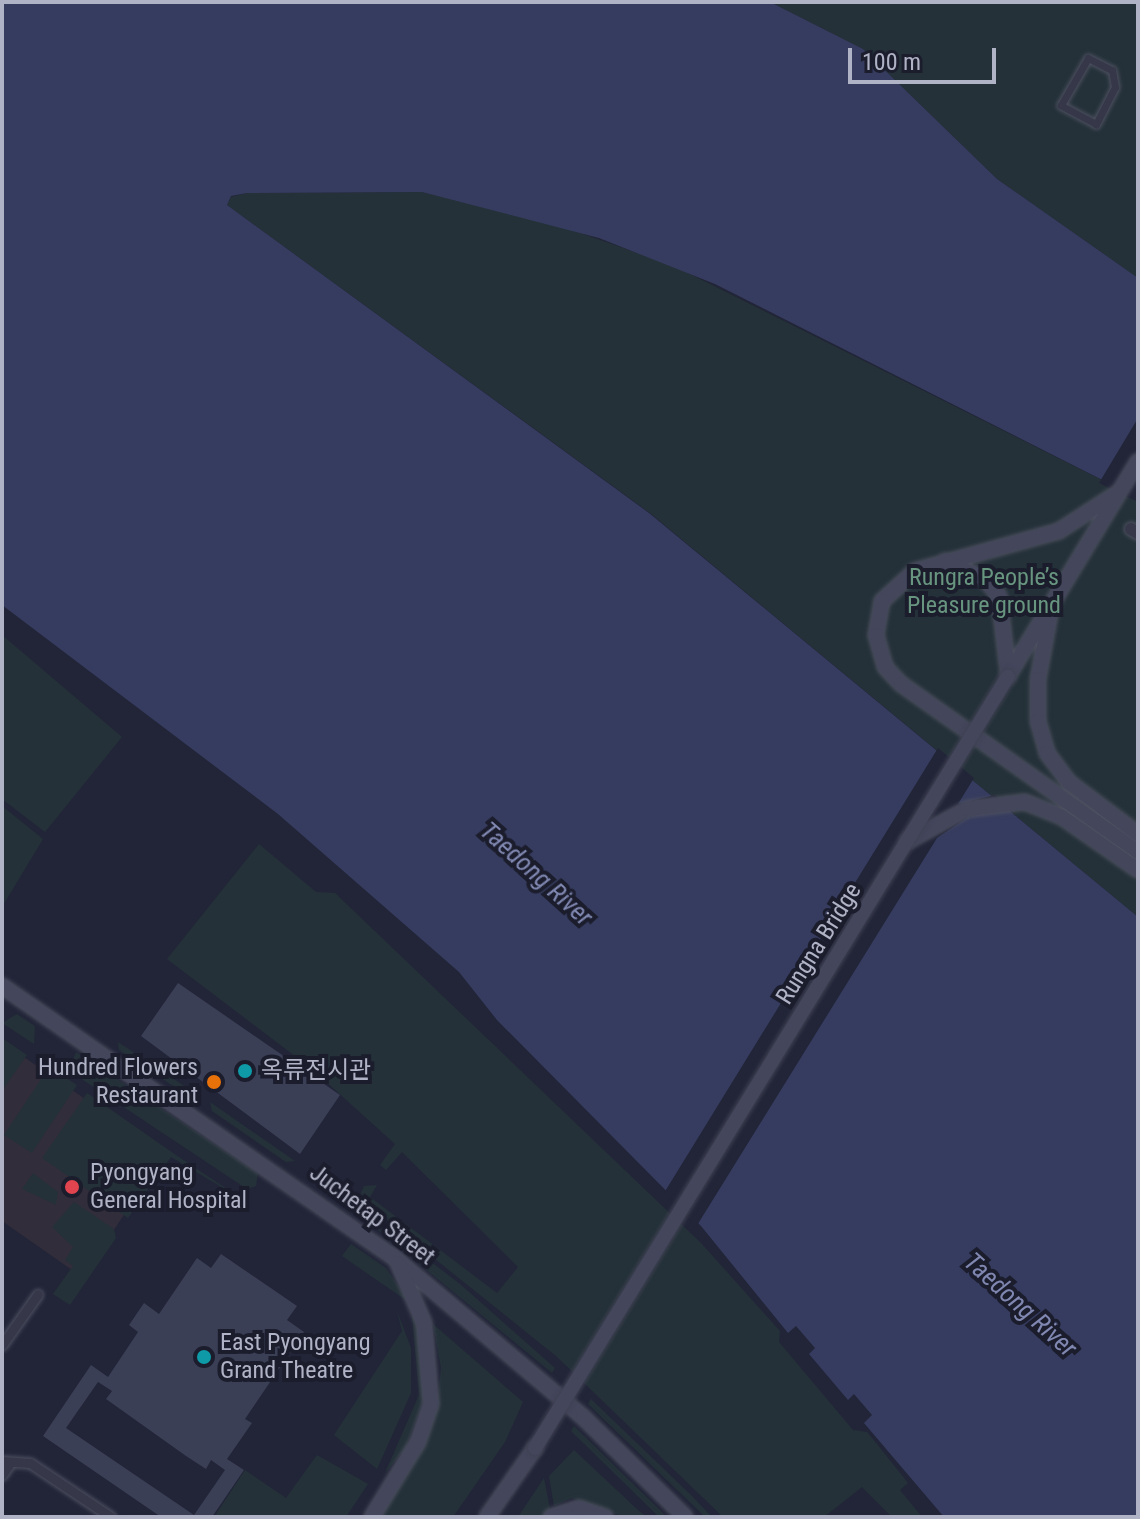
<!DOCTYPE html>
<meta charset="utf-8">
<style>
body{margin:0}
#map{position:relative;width:1140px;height:1519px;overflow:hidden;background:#222538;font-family:"Roboto Condensed","Noto Sans KR",sans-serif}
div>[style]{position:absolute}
.medical>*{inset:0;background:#322d3a}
.green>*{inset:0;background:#243139}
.water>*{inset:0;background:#363c5f}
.pier>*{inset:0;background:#222538}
.building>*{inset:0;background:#3b3f56}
.roads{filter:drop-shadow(0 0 2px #4d5060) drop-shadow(0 0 2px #4d5060)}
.pedestrian>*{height:7px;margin:-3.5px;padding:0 3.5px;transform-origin:3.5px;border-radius:3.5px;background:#363849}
.minor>*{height:9px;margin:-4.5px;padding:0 4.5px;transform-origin:4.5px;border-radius:4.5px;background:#363849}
.tertiary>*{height:12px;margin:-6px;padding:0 6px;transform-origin:6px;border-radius:6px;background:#363849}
.secondary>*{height:14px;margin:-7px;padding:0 7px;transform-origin:7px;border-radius:7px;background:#44465c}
.bridges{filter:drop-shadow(0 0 2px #3f4152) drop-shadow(0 0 2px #3f4152)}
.secondary-bridge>*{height:14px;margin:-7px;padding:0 7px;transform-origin:7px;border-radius:7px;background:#44465c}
.dots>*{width:22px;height:22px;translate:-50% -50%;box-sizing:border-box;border:4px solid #1b1d2d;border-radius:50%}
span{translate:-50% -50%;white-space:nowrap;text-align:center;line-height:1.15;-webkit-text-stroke:8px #1b1d2d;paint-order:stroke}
.park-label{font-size:24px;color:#68957f}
.street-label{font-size:24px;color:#b0b3c5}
.poi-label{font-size:24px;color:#b0b3c5}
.right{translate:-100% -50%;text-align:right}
.left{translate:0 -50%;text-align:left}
.water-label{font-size:26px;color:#8088b1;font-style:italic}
.frame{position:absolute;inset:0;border:4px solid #b0b3c5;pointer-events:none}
.scale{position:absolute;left:848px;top:48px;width:148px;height:36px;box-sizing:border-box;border:4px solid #b0b3c5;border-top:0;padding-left:10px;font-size:24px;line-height:28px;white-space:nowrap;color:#b0b3c5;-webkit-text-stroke:6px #1b1d2d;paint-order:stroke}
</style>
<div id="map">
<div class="medical">
<div style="clip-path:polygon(2px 1042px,165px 1154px,82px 1277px,2px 1221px)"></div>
</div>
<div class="green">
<div style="clip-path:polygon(770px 2px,1138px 2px,1138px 278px,997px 179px,863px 49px)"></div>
<div style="clip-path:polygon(422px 192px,560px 226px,672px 265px,1138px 498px,1138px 917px,650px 513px,227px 205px,231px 197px,247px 193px)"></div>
<div style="clip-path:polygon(2px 635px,122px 737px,45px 832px,2px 799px)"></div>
<div style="clip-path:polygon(2px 806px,43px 839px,2px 907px)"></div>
<div style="clip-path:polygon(259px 844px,316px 892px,335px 893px,701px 1243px,780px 1331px,779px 1342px,853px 1430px,867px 1432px,877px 1444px,908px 1483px,900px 1490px,922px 1517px,892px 1517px,862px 1487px,824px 1517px,723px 1517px,556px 1356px,359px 1198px,364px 1186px,377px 1185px,370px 1197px,497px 1293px,518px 1267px,402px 1152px,386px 1170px,380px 1165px,395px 1144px,312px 1069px,167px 959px)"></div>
<div style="clip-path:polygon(17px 1014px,35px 1026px,34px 1044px,2px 1023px)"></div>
<div style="clip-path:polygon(2px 1038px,27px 1055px,2px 1091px)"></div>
<div style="clip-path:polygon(118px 1042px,201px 1097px,191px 1098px,119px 1050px)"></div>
<div style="clip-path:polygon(76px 1052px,258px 1173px,256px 1186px,247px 1189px,68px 1070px)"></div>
<div style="clip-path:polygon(49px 1067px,77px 1085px,32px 1153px,4px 1135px)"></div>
<div style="clip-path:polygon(87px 1093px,173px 1153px,245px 1201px,171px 1157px,128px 1218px,42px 1158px)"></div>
<div style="clip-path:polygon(210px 1102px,295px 1161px,286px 1162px,212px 1111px)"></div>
<div style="clip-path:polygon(33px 1173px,58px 1192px,56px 1205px,22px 1189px)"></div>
<div style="clip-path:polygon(74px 1202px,114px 1229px,116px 1238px,70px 1305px,53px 1294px,73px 1266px,65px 1260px,73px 1247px,52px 1227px)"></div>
<div style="clip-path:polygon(354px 1203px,460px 1284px,555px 1368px,552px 1373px,355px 1211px)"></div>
<div style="clip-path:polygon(351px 1244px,386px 1268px,410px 1303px,342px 1256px)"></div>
<div style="clip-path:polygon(397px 1311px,411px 1348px,411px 1393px,377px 1469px,334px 1435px,402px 1331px)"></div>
<div style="clip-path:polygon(412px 1315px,421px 1329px,425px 1396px,406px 1448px,385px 1473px,419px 1395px)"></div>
<div style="clip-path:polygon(433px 1324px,523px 1402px,505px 1442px,453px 1517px,377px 1517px,425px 1442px,436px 1411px,441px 1368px)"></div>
<div style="clip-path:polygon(591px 1399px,691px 1495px,712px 1517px,705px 1517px,588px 1404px)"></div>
<div style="clip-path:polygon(574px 1426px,667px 1517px,659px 1517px,571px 1431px)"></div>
<div style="clip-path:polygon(574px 1450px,639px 1511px,647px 1517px,624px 1517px,572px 1498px,554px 1506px,549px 1476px)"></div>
<div style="clip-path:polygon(317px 1455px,368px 1484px,346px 1517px,214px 1517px,245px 1470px,286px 1498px)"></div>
<div style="clip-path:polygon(544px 1478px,550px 1509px,542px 1517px,518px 1517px)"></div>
</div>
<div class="water">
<div style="clip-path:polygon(2px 2px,770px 2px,863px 49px,997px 179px,1138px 278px,1138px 498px,715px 284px,599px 238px,422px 192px,247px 193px,231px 196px,227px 205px,649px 513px,1138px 917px,1138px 1517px,944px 1517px,864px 1423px,872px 1415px,854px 1394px,848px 1400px,809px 1354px,815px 1348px,796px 1326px,788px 1333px,701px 1226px,497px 1020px,459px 972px,278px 814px,2px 605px)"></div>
</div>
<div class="pier">
<div style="clip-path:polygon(1138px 418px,1138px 502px,1099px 483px)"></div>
<div style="clip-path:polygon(938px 748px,974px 778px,958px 804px,995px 795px,1011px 808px,968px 817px,937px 838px,696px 1227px,664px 1193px)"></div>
</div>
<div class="building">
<div style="clip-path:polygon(178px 983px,340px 1095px,300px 1154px,141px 1036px)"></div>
<div style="clip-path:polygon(evenodd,221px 1254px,297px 1306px,287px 1320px,304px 1332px,245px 1419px,252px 1423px,227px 1459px,244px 1470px,212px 1517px,161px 1517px,43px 1436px,91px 1365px,108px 1377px,138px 1332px,129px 1325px,144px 1303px,159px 1314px,197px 1258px,211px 1268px,221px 1254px,98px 1382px,112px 1391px,106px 1399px,186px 1456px,206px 1469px,211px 1460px,225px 1470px,194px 1515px,66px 1428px,98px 1382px)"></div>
</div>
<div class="roads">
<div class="pedestrian">
<div style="left:1088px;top:58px;width:27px;rotate:27deg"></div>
<div style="left:1112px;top:70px;width:17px;rotate:80deg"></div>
<div style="left:1115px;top:87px;width:42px;rotate:117.2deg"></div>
<div style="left:1096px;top:124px;width:40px;rotate:-152deg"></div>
<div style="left:1061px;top:105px;width:54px;rotate:-60.1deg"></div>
</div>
<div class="minor">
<div style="left:2px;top:1345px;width:62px;rotate:-54.8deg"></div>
<div style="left:2px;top:1461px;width:28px;rotate:4deg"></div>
<div style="left:30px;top:1463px;width:97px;rotate:33.7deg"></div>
<div style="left:2px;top:1475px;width:12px;rotate:-55deg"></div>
</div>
<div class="tertiary">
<div style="left:1131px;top:529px;width:8px;rotate:30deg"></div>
</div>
<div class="secondary">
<div style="left:1119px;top:492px;width:72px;rotate:147deg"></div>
<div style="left:1059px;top:531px;width:149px;rotate:164.5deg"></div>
<div style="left:915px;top:571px;width:45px;rotate:137.7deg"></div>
<div style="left:882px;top:601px;width:35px;rotate:100deg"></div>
<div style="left:876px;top:635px;width:33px;rotate:74deg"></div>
<div style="left:885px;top:667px;width:23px;rotate:47deg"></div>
<div style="left:901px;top:684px;width:291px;rotate:35.3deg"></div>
<div style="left:945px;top:561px;width:45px;rotate:24.9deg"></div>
<div style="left:986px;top:580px;width:21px;rotate:51deg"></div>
<div style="left:999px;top:596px;width:77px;rotate:83.2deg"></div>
<div style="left:1052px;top:603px;width:77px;rotate:100.4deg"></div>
<div style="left:1038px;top:679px;width:42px;rotate:90deg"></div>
<div style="left:1038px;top:721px;width:33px;rotate:74deg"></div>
<div style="left:1047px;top:753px;width:38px;rotate:53deg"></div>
<div style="left:1070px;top:783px;width:85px;rotate:36.9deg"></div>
<div style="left:1008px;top:676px;width:251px;rotate:-58.8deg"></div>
<div style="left:908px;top:841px;width:67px;rotate:-28.5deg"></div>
<div style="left:967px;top:809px;width:58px;rotate:-6.9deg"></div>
<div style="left:1025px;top:802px;width:40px;rotate:22deg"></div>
<div style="left:1062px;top:817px;width:93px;rotate:34.9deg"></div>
<div style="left:2px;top:986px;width:479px;rotate:34.7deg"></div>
<div style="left:396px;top:1259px;width:245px;rotate:40.2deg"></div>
<div style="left:583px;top:1417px;width:143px;rotate:44.4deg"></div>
<div style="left:372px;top:1517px;width:88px;rotate:-58.5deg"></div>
<div style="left:418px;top:1442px;width:40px;rotate:-71.1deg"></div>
<div style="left:431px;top:1404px;width:81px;rotate:-94.9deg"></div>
<div style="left:424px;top:1323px;width:65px;rotate:-113.4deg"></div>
<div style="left:487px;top:1517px;width:84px;rotate:-55.2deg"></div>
<div style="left:551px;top:1517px;width:29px;rotate:-18deg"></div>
<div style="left:579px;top:1508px;width:28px;rotate:19deg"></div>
</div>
</div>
<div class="bridges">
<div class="secondary-bridge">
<div style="left:535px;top:1448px;width:905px;rotate:-58.5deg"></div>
</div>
</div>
<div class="dots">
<div style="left:245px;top:1071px;background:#0f9aa8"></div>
<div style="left:214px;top:1082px;background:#e8710a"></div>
<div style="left:72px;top:1187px;background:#e0444e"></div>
<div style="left:204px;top:1357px;background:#0f9aa8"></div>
</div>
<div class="park-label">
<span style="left:984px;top:592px">Rungra People’s<br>Pleasure ground</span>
</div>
<div class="street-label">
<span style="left:819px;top:944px;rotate:-58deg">Rungna Bridge</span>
<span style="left:372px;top:1215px;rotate:37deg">Juchetap Street</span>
</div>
<div class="poi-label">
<span class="right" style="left:198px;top:1082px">Hundred Flowers<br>Restaurant</span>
<span class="left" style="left:261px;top:1071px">옥류전시관</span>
<span class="left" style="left:90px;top:1187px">Pyongyang<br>General Hospital</span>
<span class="left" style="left:220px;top:1357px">East Pyongyang<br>Grand Theatre</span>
</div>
<div class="water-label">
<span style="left:536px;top:874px;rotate:42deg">Taedong River</span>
<span style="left:1020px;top:1305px;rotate:42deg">Taedong River</span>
</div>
<div class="frame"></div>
<div class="scale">100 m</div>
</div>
